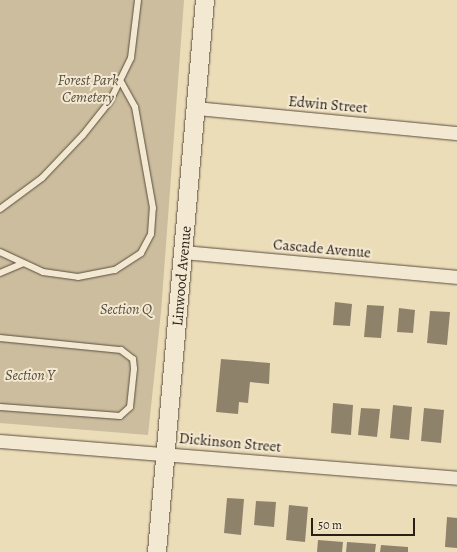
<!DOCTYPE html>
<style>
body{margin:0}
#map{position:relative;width:457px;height:552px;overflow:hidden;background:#ecddb9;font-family:Alegreya,serif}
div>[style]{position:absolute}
.green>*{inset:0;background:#cbbd9d}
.building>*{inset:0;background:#8f826b}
.roads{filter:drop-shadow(0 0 1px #5a4e3f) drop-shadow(0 0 1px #5a4e3f)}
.service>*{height:6px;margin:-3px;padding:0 3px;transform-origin:3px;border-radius:3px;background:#f3e9d2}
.minor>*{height:13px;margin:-6.5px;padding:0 6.5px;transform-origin:6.5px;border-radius:6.5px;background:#f3e9d2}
.secondary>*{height:18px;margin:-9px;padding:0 9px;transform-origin:9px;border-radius:9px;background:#f3e9d2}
span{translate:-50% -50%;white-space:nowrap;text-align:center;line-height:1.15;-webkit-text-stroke:4px #f3e9d2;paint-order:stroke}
.park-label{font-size:15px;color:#5a4e3e;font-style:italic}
.street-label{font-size:15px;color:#2a1f16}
.scale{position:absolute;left:311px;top:518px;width:104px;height:18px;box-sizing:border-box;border:2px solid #2a1f16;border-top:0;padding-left:5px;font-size:12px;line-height:14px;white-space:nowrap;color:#2a1f16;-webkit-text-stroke:3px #f3e9d2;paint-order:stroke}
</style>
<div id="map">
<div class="green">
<div style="clip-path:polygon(0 0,184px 0,161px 312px,148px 435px,0 423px)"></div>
</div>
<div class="building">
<div style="clip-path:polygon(335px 302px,352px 304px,350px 326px,333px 325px)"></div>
<div style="clip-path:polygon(367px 305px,384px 306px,381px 338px,364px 337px)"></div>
<div style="clip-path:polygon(399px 308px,415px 310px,413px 333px,397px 332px)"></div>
<div style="clip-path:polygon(430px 311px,450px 312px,447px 345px,427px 343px)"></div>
<div style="clip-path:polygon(221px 359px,270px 363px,269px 384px,250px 382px,248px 403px,239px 402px,238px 414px,216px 412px)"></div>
<div style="clip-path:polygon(333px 403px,353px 405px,351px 435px,331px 433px)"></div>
<div style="clip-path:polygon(393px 405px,412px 407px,409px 440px,390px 438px)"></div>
<div style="clip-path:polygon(361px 408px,380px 409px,377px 437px,358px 435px)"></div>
<div style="clip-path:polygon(424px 408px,444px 410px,441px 443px,421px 441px)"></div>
<div style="clip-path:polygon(227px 498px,244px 499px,241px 535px,224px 533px)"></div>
<div style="clip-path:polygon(256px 501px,276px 502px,274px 527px,254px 525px)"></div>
<div style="clip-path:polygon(289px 505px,308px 507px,305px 542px,286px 540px)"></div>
<div style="clip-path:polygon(447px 517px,457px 518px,457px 548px,445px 547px)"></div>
<div style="clip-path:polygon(318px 540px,343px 542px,342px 552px,317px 552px)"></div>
<div style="clip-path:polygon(347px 542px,376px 544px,375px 552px,346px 552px)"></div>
<div style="clip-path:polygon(381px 545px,408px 547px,408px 552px,380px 552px)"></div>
</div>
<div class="roads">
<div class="service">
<div style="left:0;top:209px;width:52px;rotate:-36.4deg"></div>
<div style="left:42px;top:178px;width:59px;rotate:-46.4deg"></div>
<div style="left:83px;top:135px;width:43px;rotate:-51.5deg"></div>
<div style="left:110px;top:101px;width:48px;rotate:-64deg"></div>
<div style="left:131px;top:58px;width:58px;rotate:-83.1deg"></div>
<div style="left:0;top:252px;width:47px;rotate:24.9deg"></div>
<div style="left:43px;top:272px;width:35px;rotate:8deg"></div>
<div style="left:78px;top:277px;width:38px;rotate:-11deg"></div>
<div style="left:115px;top:270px;width:31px;rotate:-33deg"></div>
<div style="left:141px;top:253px;width:21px;rotate:-62deg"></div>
<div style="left:151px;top:234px;width:26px;rotate:-86deg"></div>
<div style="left:153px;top:208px;width:103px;rotate:-100.1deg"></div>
<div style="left:135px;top:107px;width:29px;rotate:-119deg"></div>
<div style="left:0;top:273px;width:25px;rotate:-23deg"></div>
<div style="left:0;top:338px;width:122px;rotate:5.7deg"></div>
<div style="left:121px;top:350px;width:15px;rotate:37deg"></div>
<div style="left:133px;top:359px;width:10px;rotate:84deg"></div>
<div style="left:134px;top:369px;width:38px;rotate:96deg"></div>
<div style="left:130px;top:407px;width:13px;rotate:138deg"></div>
<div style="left:120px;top:416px;width:120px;rotate:-175.7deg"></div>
</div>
<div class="minor">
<div style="left:196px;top:108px;width:262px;rotate:5.5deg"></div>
<div style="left:184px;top:252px;width:274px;rotate:5.2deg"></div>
<div style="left:0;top:441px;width:458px;rotate:4.6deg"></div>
</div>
<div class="secondary">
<div style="left:157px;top:552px;width:554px;rotate:-85.03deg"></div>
</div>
</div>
<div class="park-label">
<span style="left:88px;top:89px">Forest Park<br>Cemetery</span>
<span style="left:126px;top:310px">Section Q</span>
<span style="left:30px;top:376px">Section Y</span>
</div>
<div class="street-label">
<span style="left:328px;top:105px;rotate:5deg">Edwin Street</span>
<span style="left:322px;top:249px;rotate:5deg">Cascade Avenue</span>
<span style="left:182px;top:276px;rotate:-85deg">Linwood Avenue</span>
<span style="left:230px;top:443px;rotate:5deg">Dickinson Street</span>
</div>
<div class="scale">50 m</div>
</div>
